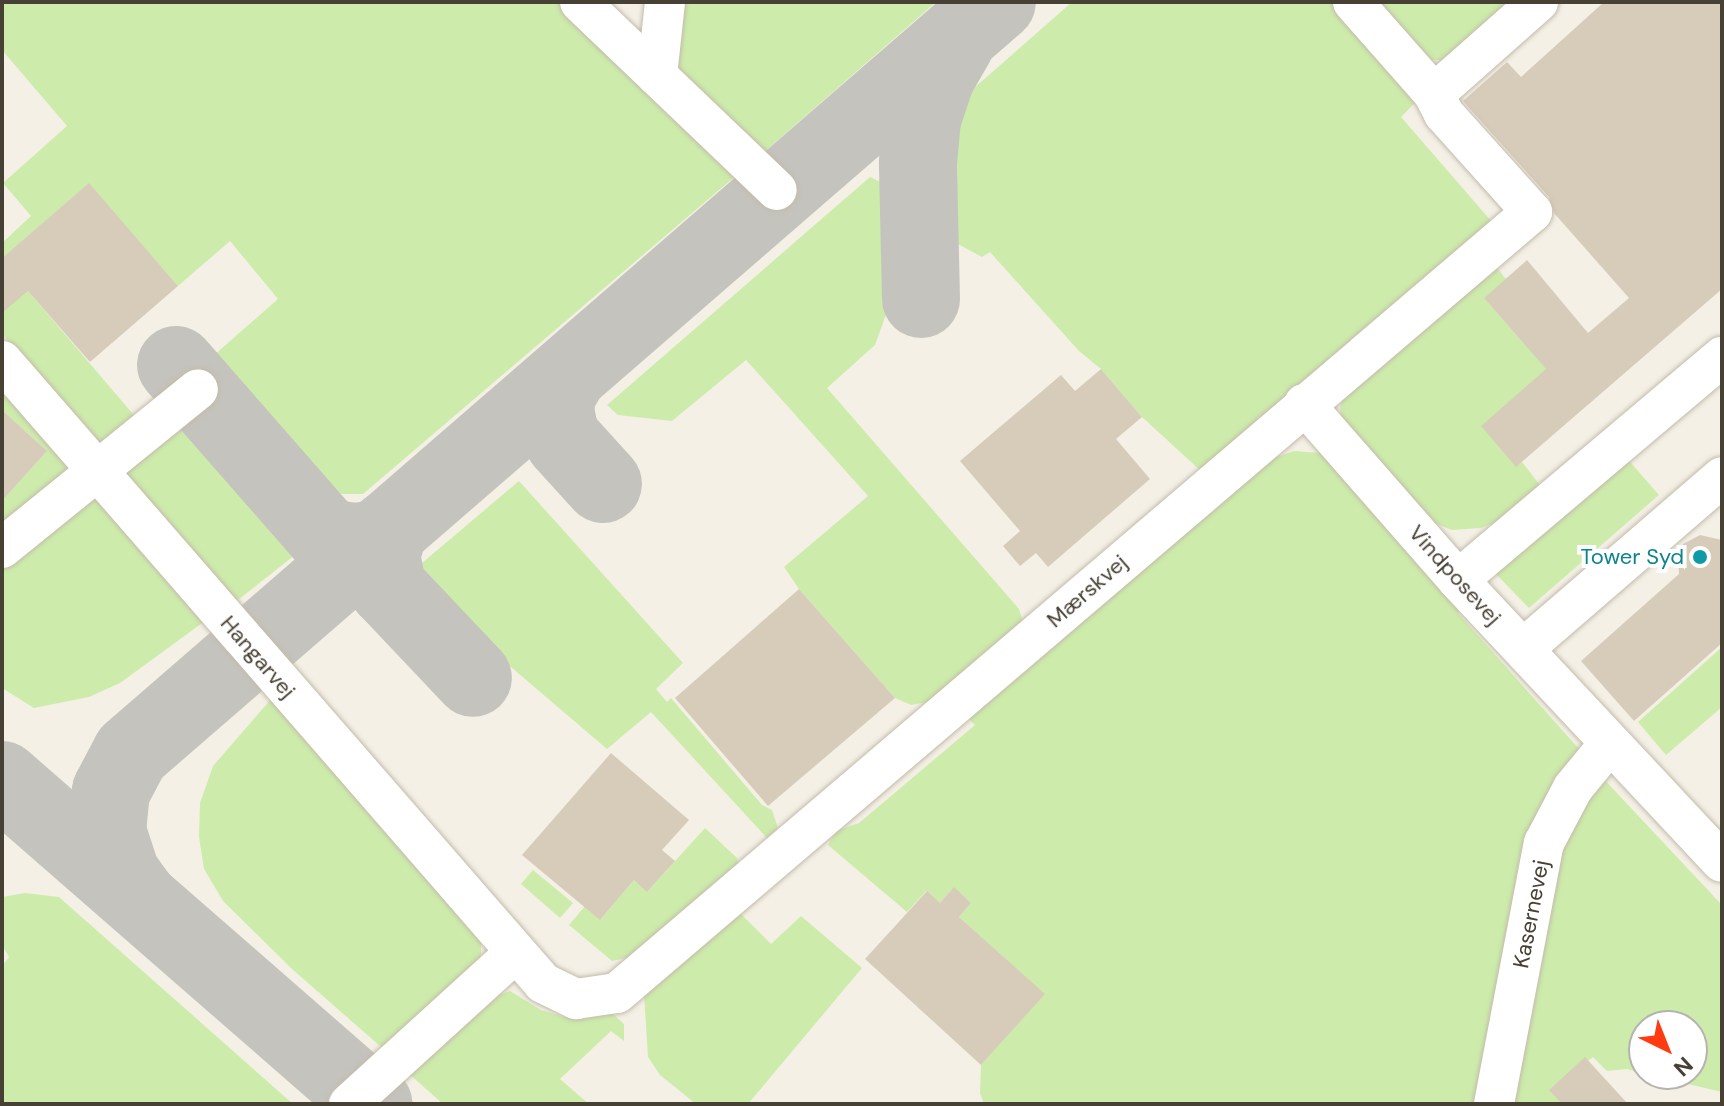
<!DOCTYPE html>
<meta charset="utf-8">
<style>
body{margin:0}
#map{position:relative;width:1724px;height:1106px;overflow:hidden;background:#f4f0e6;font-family:"DM Sans",sans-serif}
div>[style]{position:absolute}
.green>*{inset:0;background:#cdecab}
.taxiway>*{height:78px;margin:-39px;padding:0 39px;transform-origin:39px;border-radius:39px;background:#c5c3be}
.building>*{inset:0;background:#d7ccba}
.roads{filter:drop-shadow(0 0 2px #c3bbaa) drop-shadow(0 0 2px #c3bbaa)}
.minor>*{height:40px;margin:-20px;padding:0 20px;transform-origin:20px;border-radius:20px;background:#fff}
.dots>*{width:22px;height:22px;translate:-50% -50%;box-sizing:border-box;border:4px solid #fff;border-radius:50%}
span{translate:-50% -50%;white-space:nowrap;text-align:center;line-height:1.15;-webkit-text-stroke:8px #fff;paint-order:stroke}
.culture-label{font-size:22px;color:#0d838f}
.right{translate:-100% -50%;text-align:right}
.street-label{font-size:22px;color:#474034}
.frame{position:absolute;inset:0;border:4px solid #474034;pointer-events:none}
.north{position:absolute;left:1628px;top:1010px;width:80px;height:80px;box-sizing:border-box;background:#fff;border:2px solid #b5b3ae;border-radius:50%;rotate:137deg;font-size:22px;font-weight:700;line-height:32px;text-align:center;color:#474034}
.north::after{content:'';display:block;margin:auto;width:28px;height:36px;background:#ff3b12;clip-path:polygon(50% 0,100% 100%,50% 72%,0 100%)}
</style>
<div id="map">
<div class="green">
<div style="clip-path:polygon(3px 2px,566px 2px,739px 173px,363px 494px,341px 494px,213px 356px,278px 299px,230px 241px,178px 286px,89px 184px,2px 258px,2px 243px,31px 216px,3px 183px,67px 126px,2px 50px)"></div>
<div style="clip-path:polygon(684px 2px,936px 2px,762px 154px,686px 83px,677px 64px)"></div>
<div style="clip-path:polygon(1072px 2px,1334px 2px,1416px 102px,1401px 117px,1492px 222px,1203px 473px,1142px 417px,1101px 369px,1079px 351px,990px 252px,982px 257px,956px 243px,953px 128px,966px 95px)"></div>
<div style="clip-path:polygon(1373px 2px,1521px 2px,1457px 60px,1425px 60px)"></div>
<div style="clip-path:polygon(870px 177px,889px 186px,887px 312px,875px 345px,827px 388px,1019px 609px,1024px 625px,933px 701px,911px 705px,895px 698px,799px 589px,784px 567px,868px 496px,746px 360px,672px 421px,618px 415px,607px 405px)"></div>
<div style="clip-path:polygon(1493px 263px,1506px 279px,1484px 298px,1539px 360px,1552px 364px,1516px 466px,1522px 462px,1543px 489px,1502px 520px,1481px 528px,1452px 530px,1429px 521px,1342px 423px,1340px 408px,1343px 394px)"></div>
<div style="clip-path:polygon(28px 291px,138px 420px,113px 444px,97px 443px,2px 334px,2px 301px)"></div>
<div style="clip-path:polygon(2px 388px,70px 467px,2px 536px,2px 501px,47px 451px,2px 410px)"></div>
<div style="clip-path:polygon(176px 419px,295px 555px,234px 603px,125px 475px,130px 457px)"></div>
<div style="clip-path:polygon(1294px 451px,1320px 453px,1343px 470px,1464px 605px,1458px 613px,1579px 749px,1543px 807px,1483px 1104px,984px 1104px,980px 1093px,981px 1065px,1044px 994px,959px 917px,971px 903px,954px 888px,940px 903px,926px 891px,907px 912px,828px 845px,836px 831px,859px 823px,975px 725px,965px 715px,1263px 462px)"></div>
<div style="clip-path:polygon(1624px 455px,1659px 495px,1529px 608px,1493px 571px)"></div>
<div style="clip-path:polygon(519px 481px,683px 663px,656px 689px,667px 702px,671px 698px,762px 805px,772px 810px,778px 828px,767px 838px,651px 712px,607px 749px,498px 656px,416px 568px)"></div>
<div style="clip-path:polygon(89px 499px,100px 501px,205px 621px,120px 683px,89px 697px,34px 708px,2px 688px,2px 563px)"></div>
<div style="clip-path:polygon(1722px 647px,1722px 707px,1666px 755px,1638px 722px)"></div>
<div style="clip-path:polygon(273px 697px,481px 938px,481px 961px,388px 1053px,292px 969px,223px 901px,204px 869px,199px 837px,200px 803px,213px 766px)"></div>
<div style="clip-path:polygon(1600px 775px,1722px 905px,1722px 1092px,1645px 1074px,1692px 1074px,1692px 1026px,1644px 1026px,1644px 1074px,1627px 1069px,1607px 1071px,1593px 1057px,1550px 1090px,1562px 1104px,1505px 1104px,1554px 848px)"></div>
<div style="clip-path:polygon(705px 828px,737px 858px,739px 865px,636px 956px,612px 961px,569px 925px,585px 906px,601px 919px,634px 880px,648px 891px)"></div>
<div style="clip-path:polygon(533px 870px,573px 903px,560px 918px,521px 884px)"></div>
<div style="clip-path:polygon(25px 893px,59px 897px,293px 1104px,2px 1104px,2px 966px,9px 957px,2px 945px,2px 897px)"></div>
<div style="clip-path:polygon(739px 912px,771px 944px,801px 916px,862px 968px,748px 1104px,696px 1104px,660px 1075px,648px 1057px,644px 994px)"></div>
<div style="clip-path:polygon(510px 991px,541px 1010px,564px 1017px,613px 1014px,624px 1024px,624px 1041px,611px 1031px,560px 1079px,589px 1104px,443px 1104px,407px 1072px,496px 996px)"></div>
</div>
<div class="taxiway">
<div style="left:921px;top:299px;width:136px;rotate:-91.3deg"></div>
<div style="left:918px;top:163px;width:44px;rotate:-84.8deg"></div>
<div style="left:922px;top:119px;width:44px;rotate:-71.6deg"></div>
<div style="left:936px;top:77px;width:39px;rotate:-60deg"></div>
<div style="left:176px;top:365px;width:226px;rotate:48.8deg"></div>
<div style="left:325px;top:535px;width:20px;rotate:18deg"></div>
<div style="left:344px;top:541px;width:18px;rotate:3deg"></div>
<div style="left:362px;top:542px;width:21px;rotate:-17deg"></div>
<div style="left:568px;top:375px;width:22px;rotate:120deg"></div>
<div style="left:557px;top:394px;width:16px;rotate:97deg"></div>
<div style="left:555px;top:410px;width:21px;rotate:79deg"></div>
<div style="left:559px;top:431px;width:11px;rotate:63deg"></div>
<div style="left:564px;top:441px;width:58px;rotate:47.8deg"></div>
<div style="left:389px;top:529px;width:27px;rotate:107deg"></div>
<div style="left:381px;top:555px;width:33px;rotate:79deg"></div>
<div style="left:387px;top:587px;width:125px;rotate:46.6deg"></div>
<div style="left:2px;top:780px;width:493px;rotate:41.1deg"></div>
<div style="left:139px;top:899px;width:31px;rotate:-126deg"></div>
<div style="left:121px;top:874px;width:45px;rotate:-108deg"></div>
<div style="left:107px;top:831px;width:40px;rotate:-84.3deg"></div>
<div style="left:111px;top:791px;width:43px;rotate:-62.2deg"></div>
<div style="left:131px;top:753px;width:1146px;rotate:-40.93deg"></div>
</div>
<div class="building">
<div style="clip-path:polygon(1604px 2px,1722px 2px,1722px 289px,1516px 467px,1481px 426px,1546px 369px,1484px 298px,1527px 260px,1588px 333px,1629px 298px,1554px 213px,1549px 197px,1463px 101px,1507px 62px,1521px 77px)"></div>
<div style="clip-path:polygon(89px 183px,178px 286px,90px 362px,28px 291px,2px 313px,2px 258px)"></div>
<div style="clip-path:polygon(1101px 369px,1142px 417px,1116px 439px,1150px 479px,1048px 567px,1036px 553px,1020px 566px,1003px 546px,1020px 531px,960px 461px,1061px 375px,1075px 391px)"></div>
<div style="clip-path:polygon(2px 410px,47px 451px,2px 501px)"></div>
<div style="clip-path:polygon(1700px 535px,1722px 540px,1722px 643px,1634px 721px,1581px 661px,1679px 574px,1678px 553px,1683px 544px)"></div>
<div style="clip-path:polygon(799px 589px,895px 698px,768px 806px,675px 698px)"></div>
<div style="clip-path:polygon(611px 753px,689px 820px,662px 850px,675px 861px,647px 892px,634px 880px,600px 920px,522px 855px)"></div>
<div style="clip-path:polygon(954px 887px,971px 903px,959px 917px,1045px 994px,981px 1065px,865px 959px,927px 891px,940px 903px)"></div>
<div style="clip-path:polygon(1585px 1057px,1628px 1104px,1562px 1104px,1549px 1090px)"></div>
</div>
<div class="roads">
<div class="minor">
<div style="left:580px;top:2px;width:272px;rotate:43.7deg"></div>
<div style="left:1353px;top:2px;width:123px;rotate:48.6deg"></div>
<div style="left:1434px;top:94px;width:139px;rotate:-41.5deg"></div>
<div style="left:657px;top:76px;width:74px;rotate:-83.8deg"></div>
<div style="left:2px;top:361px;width:824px;rotate:48.98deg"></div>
<div style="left:543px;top:983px;width:37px;rotate:26deg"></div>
<div style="left:576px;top:999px;width:41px;rotate:-8.3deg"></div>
<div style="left:617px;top:993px;width:1203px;rotate:-40.48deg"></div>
<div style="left:1532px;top:212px;width:132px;rotate:-131.9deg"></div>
<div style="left:1444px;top:114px;width:22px;rotate:-117deg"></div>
<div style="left:1304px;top:404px;width:234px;rotate:48.8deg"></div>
<div style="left:1458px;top:580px;width:386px;rotate:46.9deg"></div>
<div style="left:2px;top:548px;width:252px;rotate:-39deg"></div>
<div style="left:1458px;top:580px;width:346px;rotate:-40.2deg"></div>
<div style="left:1523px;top:649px;width:263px;rotate:-40.8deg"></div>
<div style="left:349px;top:1104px;width:224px;rotate:-42.3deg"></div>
<div style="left:1494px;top:1104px;width:266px;rotate:-79.2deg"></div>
<div style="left:1544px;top:843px;width:62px;rotate:-62.2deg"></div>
<div style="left:1573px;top:788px;width:58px;rotate:-50.6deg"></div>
</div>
</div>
<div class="dots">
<div style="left:1700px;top:557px;background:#0f9aa8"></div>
</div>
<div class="culture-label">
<span class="right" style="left:1684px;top:557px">Tower Syd</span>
</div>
<div class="street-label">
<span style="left:1455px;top:575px;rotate:48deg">Vindposevej</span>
<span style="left:1087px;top:591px;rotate:-41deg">Mærskvej</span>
<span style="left:258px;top:657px;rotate:49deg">Hangarvej</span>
<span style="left:1531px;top:914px;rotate:-79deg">Kasernevej</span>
</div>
<div class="frame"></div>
<div class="north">N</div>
</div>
